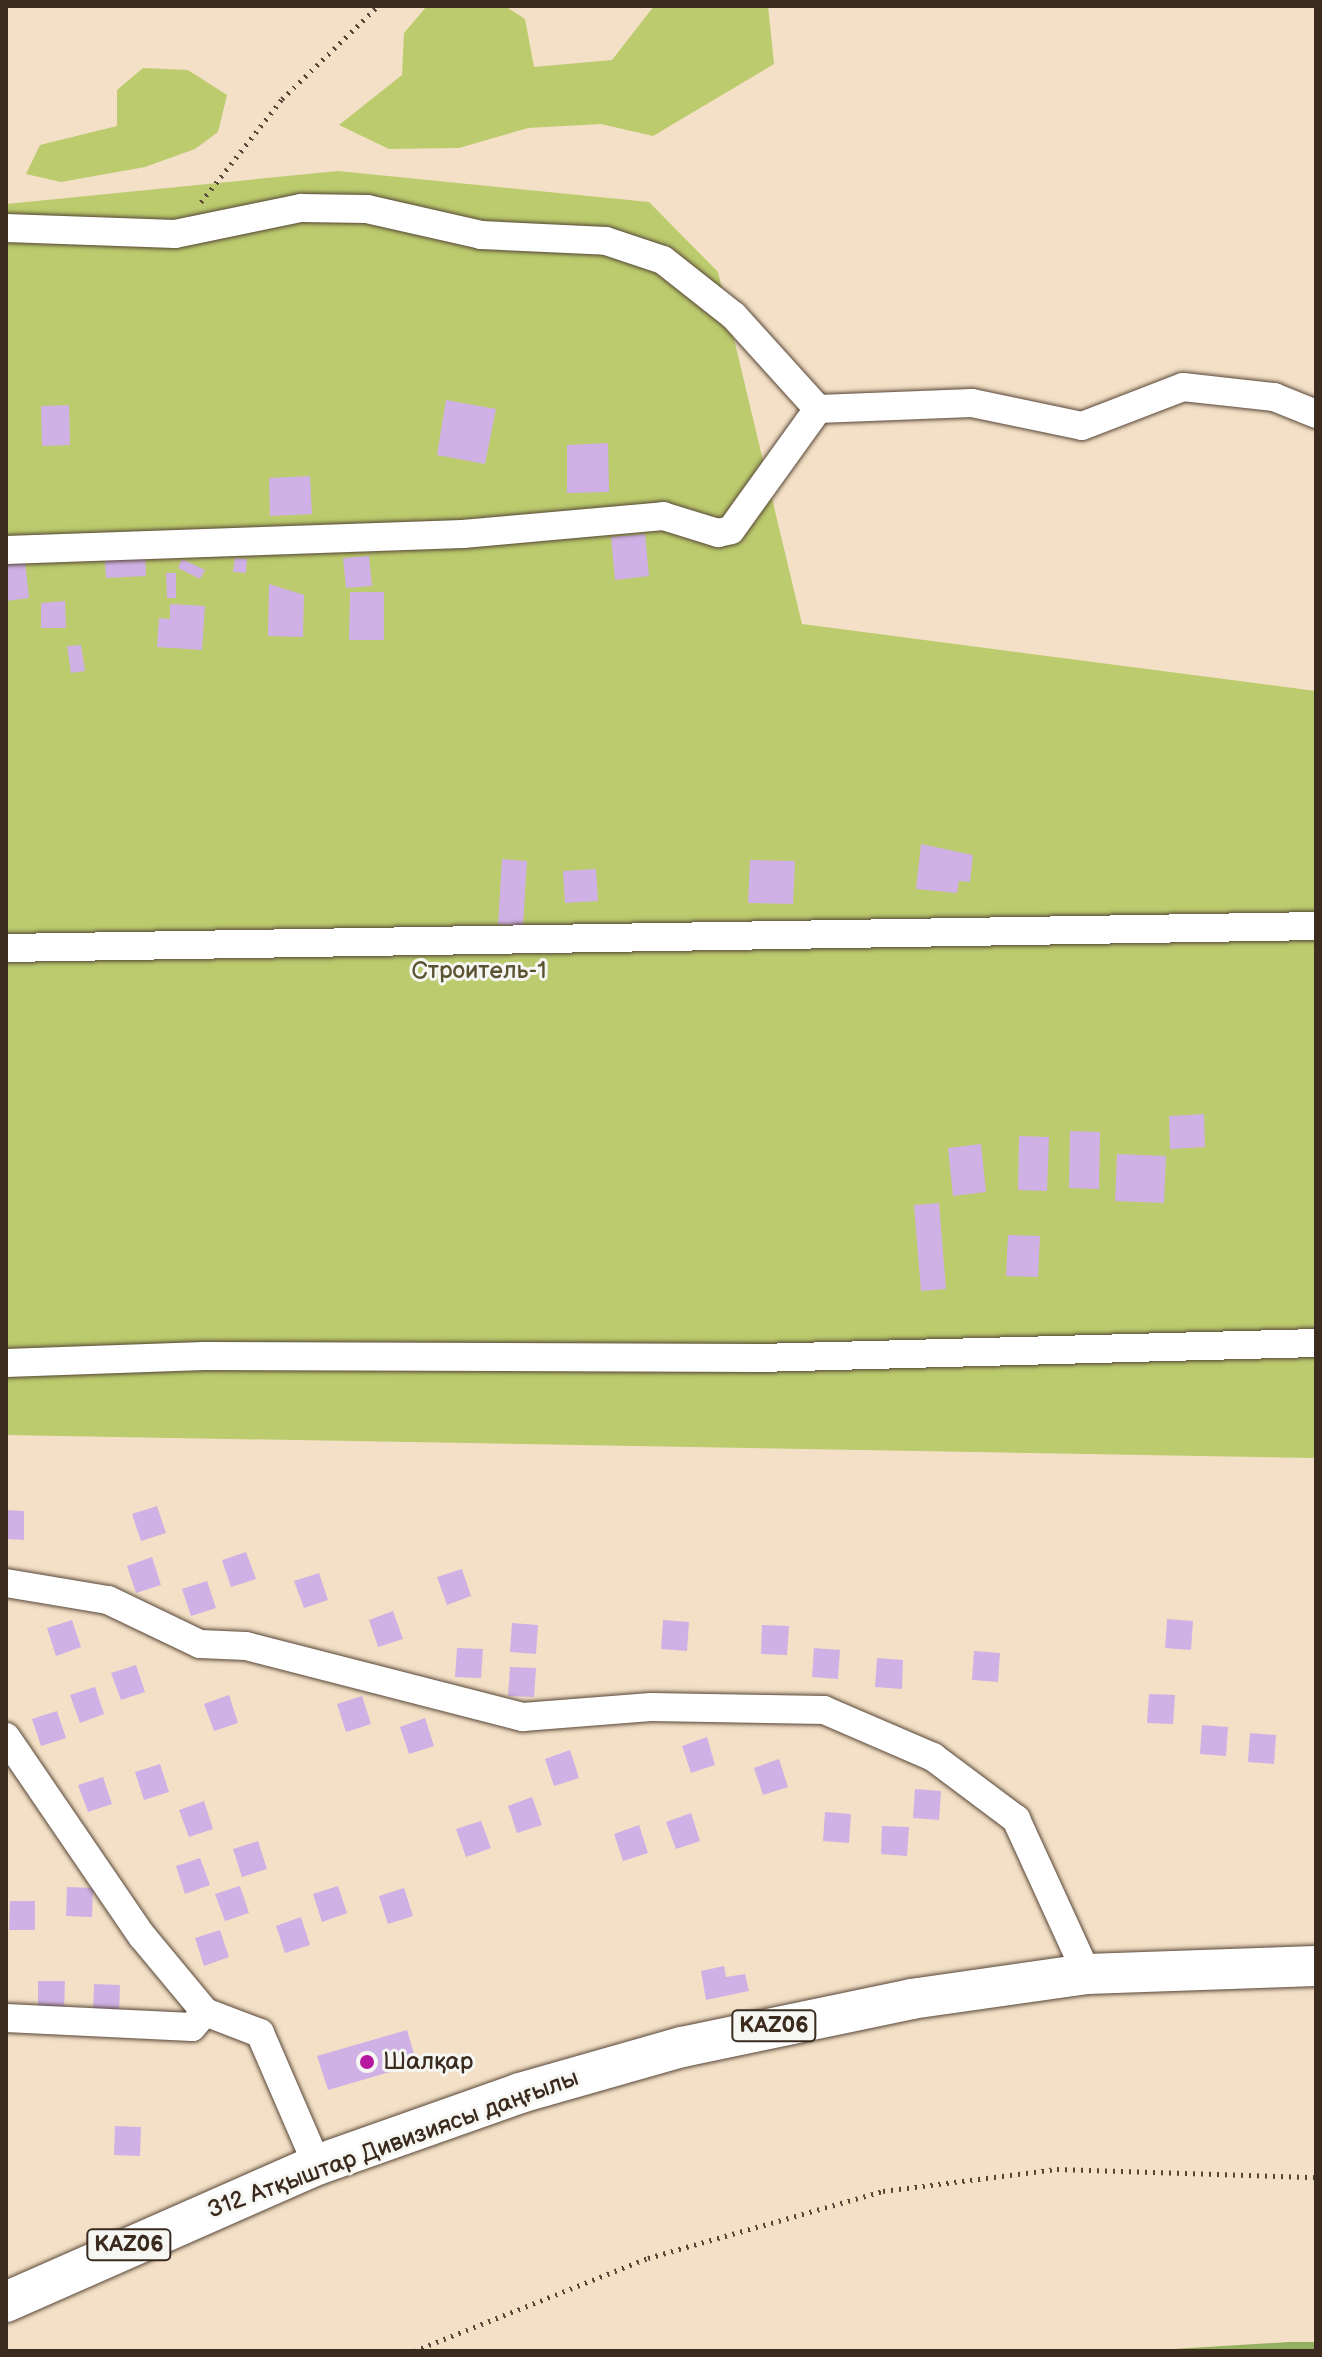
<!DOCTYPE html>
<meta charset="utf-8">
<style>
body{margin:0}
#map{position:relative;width:1322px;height:2357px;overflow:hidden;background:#f3e0c6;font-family:"Balsamiq Sans",sans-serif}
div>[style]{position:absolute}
.green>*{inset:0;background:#bccb6d}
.forest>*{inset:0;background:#95af60}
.building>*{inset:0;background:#cfb1e6}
.path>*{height:5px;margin-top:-2.5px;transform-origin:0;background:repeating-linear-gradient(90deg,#574537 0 2px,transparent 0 8px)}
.roads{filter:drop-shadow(0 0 2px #574537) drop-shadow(0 0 2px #574537)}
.minor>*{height:28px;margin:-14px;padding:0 14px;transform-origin:14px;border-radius:14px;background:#fff}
.highway>*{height:40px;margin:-20px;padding:0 20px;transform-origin:20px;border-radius:20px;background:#fff}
.dots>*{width:22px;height:22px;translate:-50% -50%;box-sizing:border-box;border:4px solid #f6f6f2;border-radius:50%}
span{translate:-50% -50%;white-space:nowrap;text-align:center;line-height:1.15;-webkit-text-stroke:6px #f6f6f2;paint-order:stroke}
.shield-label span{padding:2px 6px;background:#f6f6f2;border:2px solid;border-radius:6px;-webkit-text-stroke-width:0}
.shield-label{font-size:22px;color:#3b2a1e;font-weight:700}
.park-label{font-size:24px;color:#5b5232}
.poi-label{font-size:24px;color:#3b2a1e}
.left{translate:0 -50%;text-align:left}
.street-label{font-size:24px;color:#3b2a1e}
.frame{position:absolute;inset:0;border:8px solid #3b2a1e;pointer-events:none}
</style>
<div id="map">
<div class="green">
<div style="clip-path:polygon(427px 6px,505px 6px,525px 19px,534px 67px,612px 60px,654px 6px,768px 6px,774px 64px,653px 136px,601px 124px,528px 128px,459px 148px,389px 149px,339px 125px,402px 75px,404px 33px)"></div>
<div style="clip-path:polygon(143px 68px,188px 70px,227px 95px,218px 132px,195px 149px,145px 167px,61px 182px,26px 174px,40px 145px,117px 126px,117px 90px)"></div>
<div style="clip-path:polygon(338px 171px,649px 202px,718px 272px,802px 624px,1316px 691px,1316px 1458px,6px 1435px,6px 204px)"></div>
</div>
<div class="forest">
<div style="clip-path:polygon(1289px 2342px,1316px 2342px,1316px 2351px,1141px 2351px)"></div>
</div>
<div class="building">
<div style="clip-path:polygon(446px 400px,496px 409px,485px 464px,437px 455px)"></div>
<div style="clip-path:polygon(69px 405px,70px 445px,42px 446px,41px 406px)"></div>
<div style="clip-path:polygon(608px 443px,609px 492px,567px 493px,567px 445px)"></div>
<div style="clip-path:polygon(310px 476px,312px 514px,270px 516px,269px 478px)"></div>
<div style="clip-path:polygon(645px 534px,649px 576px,615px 580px,611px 537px)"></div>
<div style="clip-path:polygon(145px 549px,146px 576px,106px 578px,104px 550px)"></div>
<div style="clip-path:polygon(369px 556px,372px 586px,346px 588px,343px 558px)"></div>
<div style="clip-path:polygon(235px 558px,247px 559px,246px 573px,233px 572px)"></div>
<div style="clip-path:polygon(182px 559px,205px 570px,200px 579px,178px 568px)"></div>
<div style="clip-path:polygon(25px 562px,29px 598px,6px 601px,6px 564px)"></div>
<div style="clip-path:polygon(166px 573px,176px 573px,176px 598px,167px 598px)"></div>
<div style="clip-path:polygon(269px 584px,304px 595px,303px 637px,268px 636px)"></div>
<div style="clip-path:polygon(350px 592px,384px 592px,384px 640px,349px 640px)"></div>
<div style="clip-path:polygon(65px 601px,66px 628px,41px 628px,41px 603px)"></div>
<div style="clip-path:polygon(170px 604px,205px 606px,202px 650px,157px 647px,159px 618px,170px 619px)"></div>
<div style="clip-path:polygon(81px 645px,85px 671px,71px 673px,67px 646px)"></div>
<div style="clip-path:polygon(921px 844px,973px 855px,970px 882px,959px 881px,957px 893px,916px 889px)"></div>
<div style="clip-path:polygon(502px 859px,527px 861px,523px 926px,498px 924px)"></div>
<div style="clip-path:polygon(750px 860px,795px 861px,793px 904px,748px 903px)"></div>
<div style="clip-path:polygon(596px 869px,598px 901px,565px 903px,563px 871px)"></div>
<div style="clip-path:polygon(1204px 1114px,1205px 1147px,1170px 1149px,1169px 1116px)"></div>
<div style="clip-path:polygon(1070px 1131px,1100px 1132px,1099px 1189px,1069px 1188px)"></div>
<div style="clip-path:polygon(1019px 1136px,1049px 1137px,1047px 1191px,1018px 1190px)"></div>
<div style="clip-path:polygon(981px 1144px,986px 1192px,953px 1196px,948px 1148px)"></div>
<div style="clip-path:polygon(1117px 1154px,1166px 1156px,1164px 1203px,1115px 1201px)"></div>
<div style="clip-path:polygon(939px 1203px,946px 1289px,921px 1291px,914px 1205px)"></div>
<div style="clip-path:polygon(1008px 1235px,1040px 1236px,1038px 1277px,1006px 1276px)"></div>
<div style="clip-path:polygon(157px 1506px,166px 1533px,141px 1541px,132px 1514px)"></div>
<div style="clip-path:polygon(6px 1510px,24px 1511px,24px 1540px,6px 1539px)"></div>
<div style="clip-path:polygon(246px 1552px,256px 1579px,231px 1587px,222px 1560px)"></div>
<div style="clip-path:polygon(152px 1557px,161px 1585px,136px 1593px,127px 1566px)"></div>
<div style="clip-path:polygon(462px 1569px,471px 1596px,447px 1605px,437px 1577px)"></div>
<div style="clip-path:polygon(319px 1573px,328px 1600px,304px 1608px,294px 1581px)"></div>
<div style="clip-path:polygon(207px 1581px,216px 1608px,191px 1616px,182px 1589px)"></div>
<div style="clip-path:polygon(393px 1611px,403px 1639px,378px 1647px,369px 1620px)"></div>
<div style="clip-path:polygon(1167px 1619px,1193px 1621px,1191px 1650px,1165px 1648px)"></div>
<div style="clip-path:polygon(72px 1620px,81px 1647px,56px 1656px,47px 1628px)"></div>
<div style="clip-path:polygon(663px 1620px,689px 1622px,687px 1651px,661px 1649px)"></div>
<div style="clip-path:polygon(512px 1623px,538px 1625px,536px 1654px,510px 1652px)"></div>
<div style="clip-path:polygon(762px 1625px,789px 1626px,787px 1655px,761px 1654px)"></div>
<div style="clip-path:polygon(457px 1648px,483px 1649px,481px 1678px,455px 1677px)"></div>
<div style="clip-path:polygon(814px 1648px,840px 1650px,838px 1679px,812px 1677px)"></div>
<div style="clip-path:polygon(974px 1651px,1000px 1653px,998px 1682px,972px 1680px)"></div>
<div style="clip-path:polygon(877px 1658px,903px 1660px,902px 1689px,875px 1687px)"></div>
<div style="clip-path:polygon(136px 1665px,145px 1692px,121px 1700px,111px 1673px)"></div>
<div style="clip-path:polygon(510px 1667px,536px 1668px,534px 1697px,508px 1696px)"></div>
<div style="clip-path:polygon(95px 1687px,104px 1714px,80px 1723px,70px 1695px)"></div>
<div style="clip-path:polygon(1149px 1694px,1175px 1695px,1173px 1724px,1147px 1723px)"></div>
<div style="clip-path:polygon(229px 1695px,238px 1723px,214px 1731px,204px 1704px)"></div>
<div style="clip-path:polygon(362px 1696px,371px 1724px,346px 1732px,337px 1704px)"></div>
<div style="clip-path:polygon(57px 1711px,66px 1738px,41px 1746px,32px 1719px)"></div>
<div style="clip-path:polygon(425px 1718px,434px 1746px,409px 1754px,400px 1727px)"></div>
<div style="clip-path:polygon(1202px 1725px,1228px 1727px,1226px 1756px,1200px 1754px)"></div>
<div style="clip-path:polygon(1250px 1733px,1276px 1735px,1274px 1764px,1248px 1762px)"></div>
<div style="clip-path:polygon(707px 1737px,715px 1765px,691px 1773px,682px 1746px)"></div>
<div style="clip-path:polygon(570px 1750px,579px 1778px,554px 1786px,545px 1759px)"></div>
<div style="clip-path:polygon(779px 1759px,788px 1787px,763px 1795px,754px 1768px)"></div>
<div style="clip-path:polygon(160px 1764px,169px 1792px,144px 1800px,135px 1772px)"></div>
<div style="clip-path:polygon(103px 1777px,112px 1804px,88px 1812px,78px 1785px)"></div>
<div style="clip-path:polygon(915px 1789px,941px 1791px,939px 1820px,913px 1818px)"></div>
<div style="clip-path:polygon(532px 1797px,542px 1825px,517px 1833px,508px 1806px)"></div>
<div style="clip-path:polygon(204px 1801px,213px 1829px,189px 1837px,179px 1810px)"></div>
<div style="clip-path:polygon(825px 1812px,851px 1814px,849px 1843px,823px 1841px)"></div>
<div style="clip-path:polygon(691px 1813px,700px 1841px,676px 1849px,666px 1822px)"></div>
<div style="clip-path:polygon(481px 1821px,491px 1848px,466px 1857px,456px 1829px)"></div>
<div style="clip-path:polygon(639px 1825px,648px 1853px,623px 1861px,614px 1834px)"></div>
<div style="clip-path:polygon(882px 1826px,909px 1827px,907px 1856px,881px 1854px)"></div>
<div style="clip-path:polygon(258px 1841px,267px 1869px,242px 1877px,233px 1849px)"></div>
<div style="clip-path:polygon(200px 1858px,210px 1885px,185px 1894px,176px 1866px)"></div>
<div style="clip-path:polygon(240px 1886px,249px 1913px,225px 1921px,215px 1894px)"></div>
<div style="clip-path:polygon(338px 1886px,347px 1913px,322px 1922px,313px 1894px)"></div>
<div style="clip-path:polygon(67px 1887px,93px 1888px,92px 1917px,66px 1916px)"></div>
<div style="clip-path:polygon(404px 1888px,413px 1916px,388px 1924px,379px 1896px)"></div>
<div style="clip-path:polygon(10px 1901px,35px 1901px,35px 1930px,9px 1930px)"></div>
<div style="clip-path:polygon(301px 1917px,310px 1945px,285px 1953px,276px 1926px)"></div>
<div style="clip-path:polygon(220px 1930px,229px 1957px,204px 1966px,195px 1938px)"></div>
<div style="clip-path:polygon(724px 1966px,726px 1977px,745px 1974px,749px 1991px,706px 2000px,701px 1971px)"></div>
<div style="clip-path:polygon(38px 1981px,65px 1981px,64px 2011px,38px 2010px)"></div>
<div style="clip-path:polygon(94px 1984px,120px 1985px,119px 2014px,93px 2013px)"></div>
<div style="clip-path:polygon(407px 2030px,417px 2064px,328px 2090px,317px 2056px)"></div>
<div style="clip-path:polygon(115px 2126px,141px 2127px,140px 2156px,114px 2155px)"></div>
</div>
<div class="path">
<div style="left:201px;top:202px;width:131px;rotate:-51.8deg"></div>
<div style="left:282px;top:99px;width:134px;rotate:-44.1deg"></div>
<div style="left:414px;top:2351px;width:252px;rotate:-21.7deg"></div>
<div style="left:648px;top:2258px;width:244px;rotate:-15.9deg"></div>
<div style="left:883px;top:2191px;width:175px;rotate:-7.2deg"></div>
<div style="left:1057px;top:2169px;width:259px;rotate:1.8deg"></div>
</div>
<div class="roads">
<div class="minor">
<div style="left:6px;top:228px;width:169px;rotate:2deg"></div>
<div style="left:175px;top:234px;width:129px;rotate:-11.7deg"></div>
<div style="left:301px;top:208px;width:66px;rotate:0.9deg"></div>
<div style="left:367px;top:209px;width:117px;rotate:12.8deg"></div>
<div style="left:481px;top:235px;width:125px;rotate:2.7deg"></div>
<div style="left:606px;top:241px;width:60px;rotate:18.4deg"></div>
<div style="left:663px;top:260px;width:90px;rotate:38.3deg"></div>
<div style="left:734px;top:316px;width:125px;rotate:47.9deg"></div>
<div style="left:6px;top:550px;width:457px;rotate:-2deg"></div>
<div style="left:463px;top:534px;width:201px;rotate:-5.1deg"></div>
<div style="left:663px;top:516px;width:58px;rotate:17.2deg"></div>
<div style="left:718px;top:533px;width:13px;rotate:-13deg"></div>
<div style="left:731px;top:530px;width:149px;rotate:-54.3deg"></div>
<div style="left:818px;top:409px;width:154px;rotate:-2.2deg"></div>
<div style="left:972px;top:403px;width:112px;rotate:11.8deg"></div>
<div style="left:1082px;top:426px;width:108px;rotate:-21.1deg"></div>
<div style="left:1183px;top:387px;width:92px;rotate:6.3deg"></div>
<div style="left:1274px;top:397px;width:45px;rotate:22deg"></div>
<div style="left:6px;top:948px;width:1310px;rotate:-0.96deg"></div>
<div style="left:6px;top:1363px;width:198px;rotate:-2deg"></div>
<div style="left:204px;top:1356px;width:555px;rotate:0.21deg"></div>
<div style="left:759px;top:1358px;width:557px;rotate:-1.54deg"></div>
<div style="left:6px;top:1583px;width:103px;rotate:9.5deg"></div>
<div style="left:108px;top:1600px;width:102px;rotate:25.6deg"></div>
<div style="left:200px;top:1644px;width:46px;rotate:2.5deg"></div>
<div style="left:246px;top:1646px;width:286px;rotate:14.4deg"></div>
<div style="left:523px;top:1717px;width:128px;rotate:-4.5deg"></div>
<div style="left:651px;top:1707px;width:173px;rotate:1deg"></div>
<div style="left:824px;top:1710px;width:119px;rotate:23.3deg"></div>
<div style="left:933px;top:1757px;width:104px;rotate:36.8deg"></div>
<div style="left:1016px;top:1819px;width:170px;rotate:65.4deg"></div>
<div style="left:6px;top:1737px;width:241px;rotate:55.7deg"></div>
<div style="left:142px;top:1936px;width:99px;rotate:50.3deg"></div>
<div style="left:205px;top:2012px;width:59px;rotate:20.9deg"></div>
<div style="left:260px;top:2033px;width:144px;rotate:66.6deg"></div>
<div style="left:6px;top:2018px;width:186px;rotate:2.8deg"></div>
<div style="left:192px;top:2027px;width:20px;rotate:-49deg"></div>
</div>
<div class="highway">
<div style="left:6px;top:2302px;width:340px;rotate:-23.8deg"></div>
<div style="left:317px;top:2165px;width:215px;rotate:-19.5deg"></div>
<div style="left:520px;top:2093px;width:168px;rotate:-15.9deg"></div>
<div style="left:682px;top:2047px;width:234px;rotate:-11.8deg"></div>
<div style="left:911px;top:1999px;width:178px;rotate:-8.1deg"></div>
<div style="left:1087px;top:1974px;width:229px;rotate:-2deg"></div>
</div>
</div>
<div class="dots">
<div style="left:367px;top:2062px;background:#b5179e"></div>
</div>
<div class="shield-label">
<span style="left:774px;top:2026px">KАZ06</span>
<span style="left:129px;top:2245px">KАZ06</span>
</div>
<div class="park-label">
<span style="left:479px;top:971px">Строитель-1</span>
</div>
<div class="poi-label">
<span class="left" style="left:383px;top:2062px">Шалқар</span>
</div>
<div class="street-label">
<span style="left:393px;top:2144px;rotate:-20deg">312 Атқыштар Дивизиясы даңғылы</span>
</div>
<div class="frame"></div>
</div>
